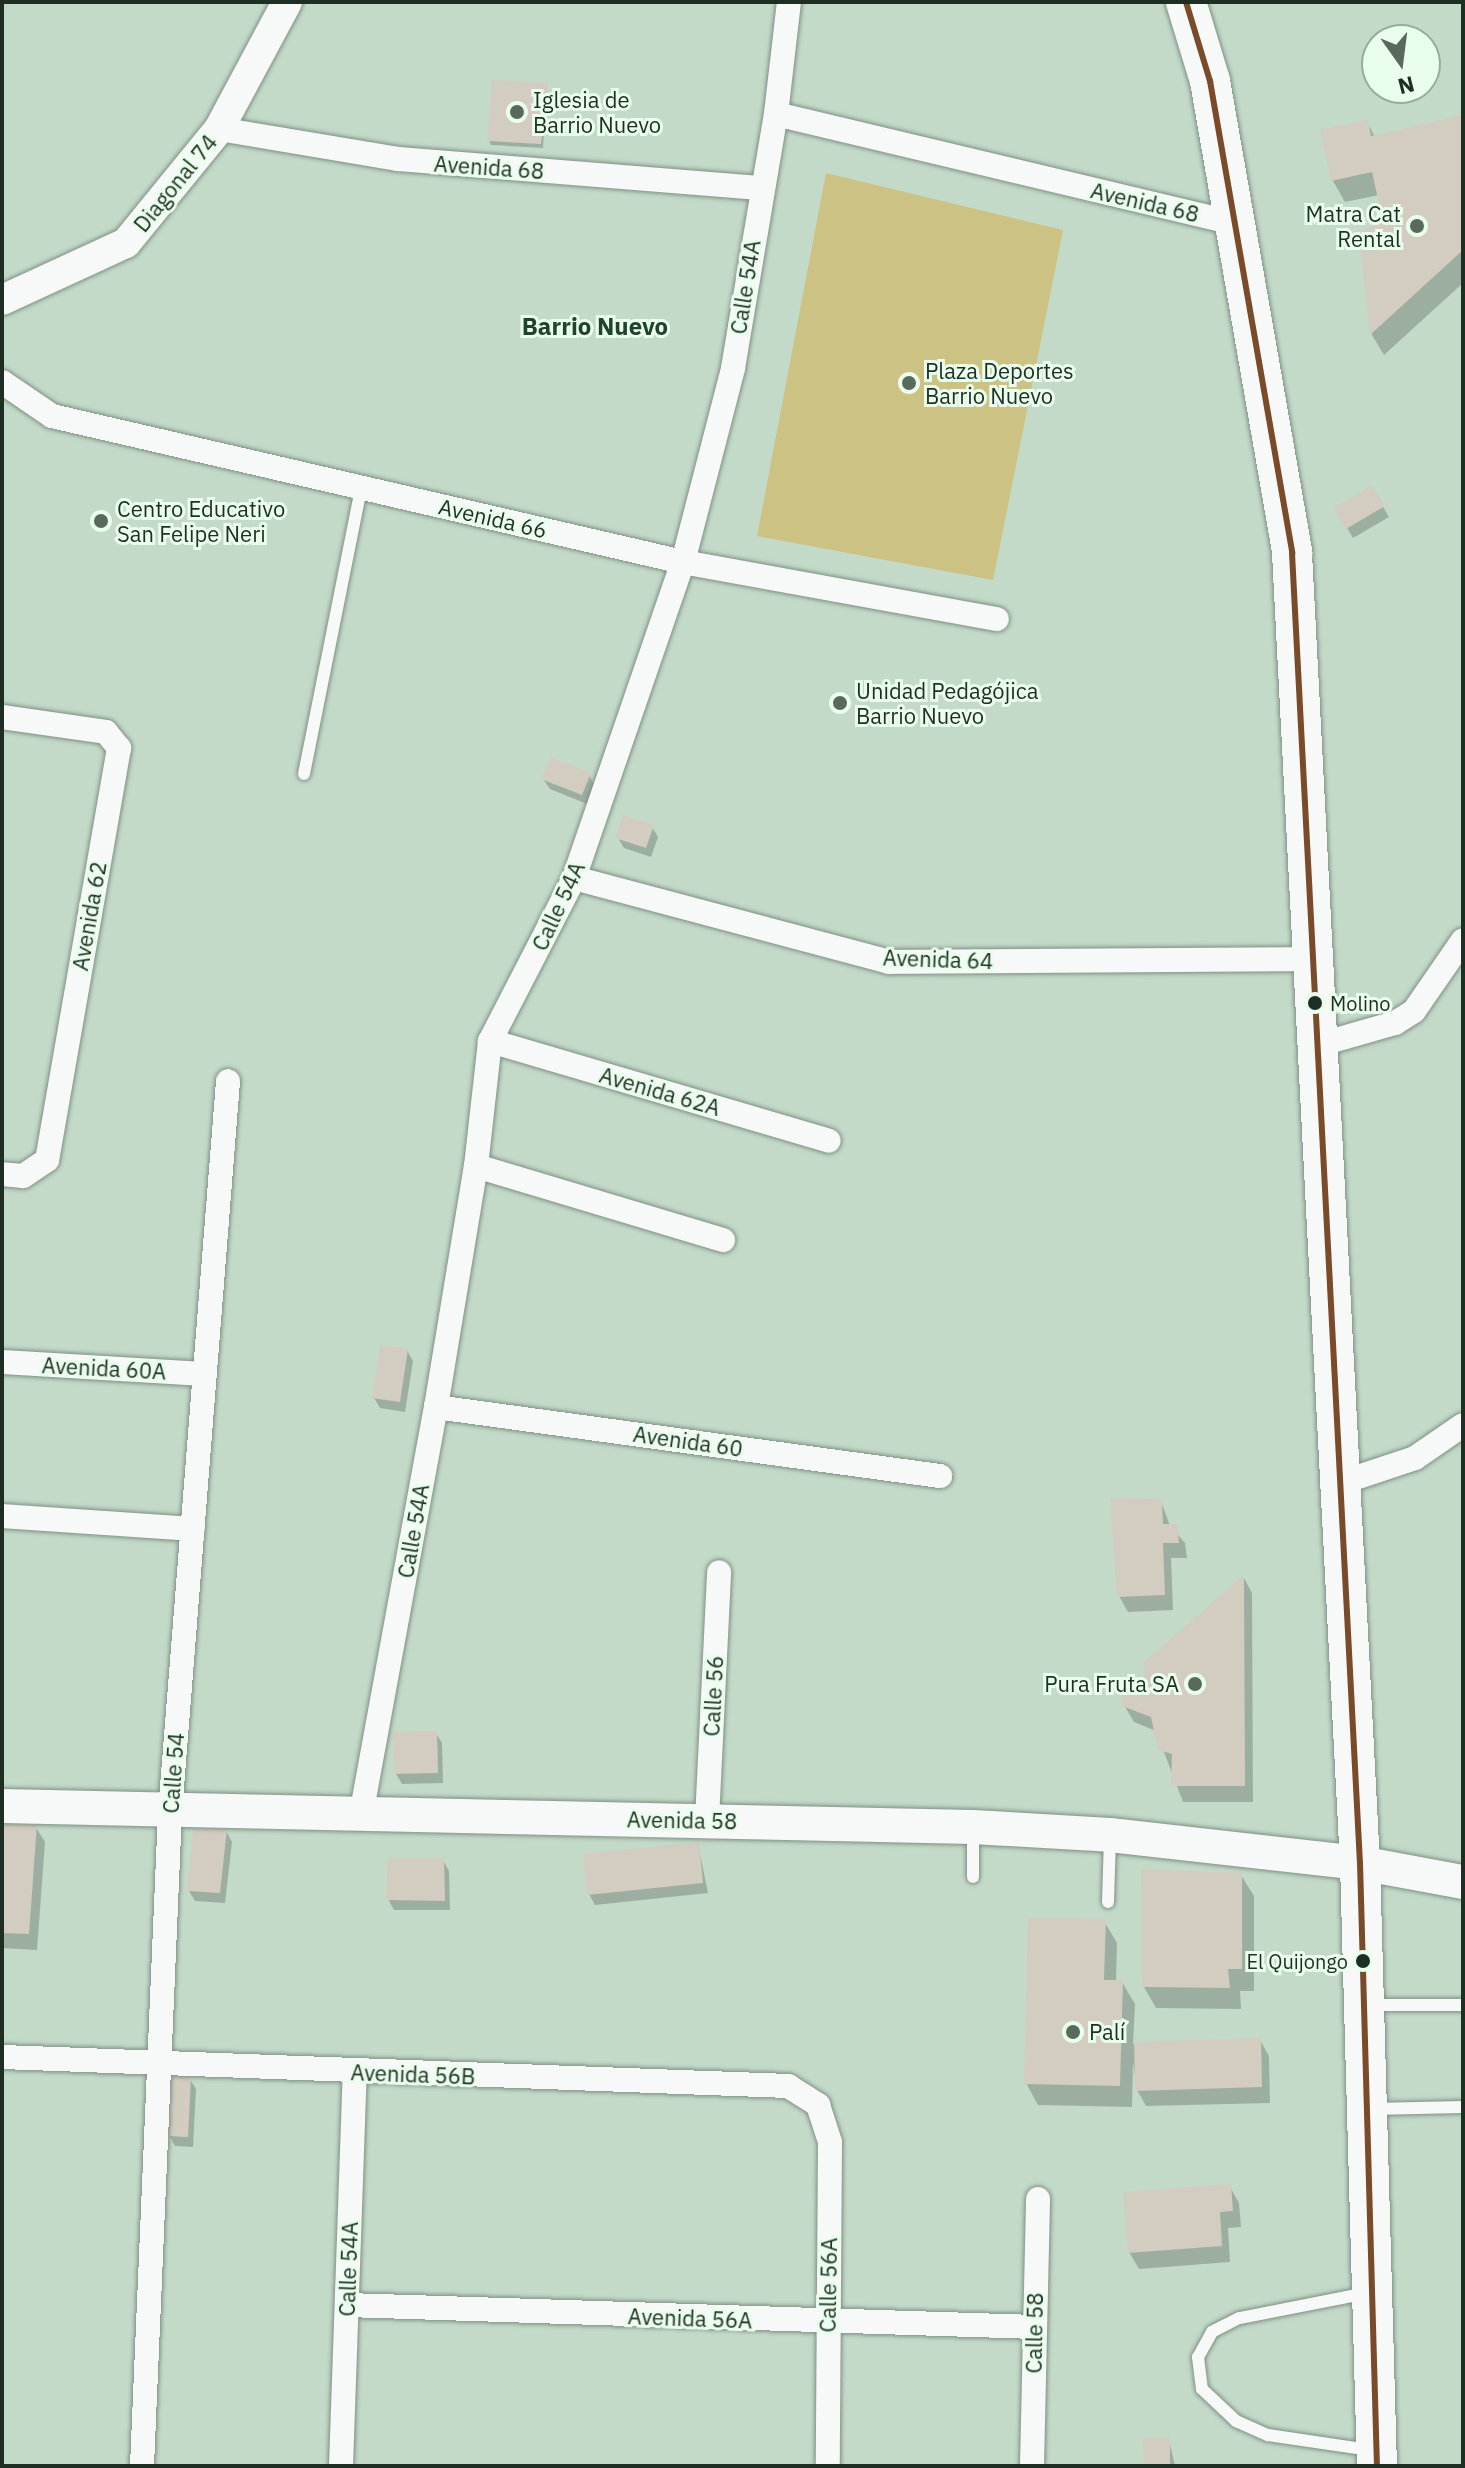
<!DOCTYPE html>
<meta charset="utf-8">
<style>
body{margin:0}
#map{position:relative;width:1465px;height:2468px;overflow:hidden;background:#c4dac9;font-family:"IBM Plex Sans",sans-serif}
div>[style]{position:absolute}
.green>*{inset:0;background:#cbc283}
.shadow>*{inset:0;background:#0003}
.building>*{inset:0;background:#d2ccc1}
.roads{filter:drop-shadow(0 0 2px #7f9084) drop-shadow(0 0 2px #7f9084)}
.service>*{height:12px;margin:-6px;padding:0 6px;transform-origin:6px;border-radius:6px;background:#f6f9f7}
.minor>*{height:24px;margin:-12px;padding:0 12px;transform-origin:12px;border-radius:12px;background:#f6f9f7}
.tertiary>*{height:30px;margin:-15px;padding:0 15px;transform-origin:15px;border-radius:15px;background:#f6f9f7}
.secondary>*{height:34px;margin:-17px;padding:0 17px;transform-origin:17px;border-radius:17px;background:#f6f9f7}
.trunk>*{height:40px;margin:-20px;padding:0 20px;transform-origin:20px;border-radius:20px;background:#f6f9f7}
.bus-1>*{height:6px;margin:-3px;padding:0 3px;transform-origin:3px;border-radius:3px;background:#7a4b2a}
.dots>*{width:22px;height:22px;translate:-50% -50%;box-sizing:border-box;border:4px solid #eafeee;border-radius:50%}
span{translate:-50% -50%;white-space:nowrap;text-align:center;line-height:1.15;-webkit-text-stroke:6px #eafeee;paint-order:stroke}
.bus-label{font-size:20px;color:#1f2e22}
.left{translate:0 -50%;text-align:left}
.right{translate:-100% -50%;text-align:right}
.poi-label{font-size:22px;color:#1f2e22}
.street-label{font-size:22px;color:#1f2e22}
.neighbourhood-label{font-size:24px;color:#21432b;font-weight:700}
.frame{position:absolute;inset:0;border:4px solid #1f2e22;pointer-events:none}
.north{position:absolute;left:1361px;top:24px;width:80px;height:80px;box-sizing:border-box;background:#eafeee;border:2px solid #99ab9c;border-radius:50%;rotate:166deg;font-size:22px;font-weight:700;line-height:32px;text-align:center;color:#1f2e22}
.north::after{content:'';display:block;margin:auto;width:28px;height:36px;background:#596a5c;clip-path:polygon(50% 0,100% 100%,50% 72%,0 100%)}
</style>
<div id="map">
<div class="green">
<div style="clip-path:polygon(826px 173px,1063px 230px,993px 580px,757px 536px)"></div>
</div>
<div class="shadow">
<div style="clip-path:polygon(547px 85px,543px 148px,491px 145px,489px 140px)"></div>
<div style="clip-path:polygon(1463px 117px,1463px 283px,1384px 355px,1372px 335px,1361px 235px,1384px 218px,1379px 195px,1345px 202px,1333px 181px,1367px 122px,1375px 137px)"></div>
<div style="clip-path:polygon(1372px 488px,1389px 517px,1353px 538px,1336px 509px)"></div>
<div style="clip-path:polygon(589px 775px,595px 786px,587px 804px,550px 789px,543px 779px)"></div>
<div style="clip-path:polygon(652px 827px,658px 837px,651px 857px,624px 848px,618px 838px)"></div>
<div style="clip-path:polygon(407px 1350px,413px 1361px,405px 1412px,380px 1408px,374px 1398px)"></div>
<div style="clip-path:polygon(1161px 1501px,1170px 1526px,1185px 1543px,1187px 1558px,1171px 1558px,1173px 1610px,1128px 1612px,1119px 1596px)"></div>
<div style="clip-path:polygon(1244px 1578px,1252px 1593px,1253px 1802px,1183px 1802px,1156px 1731px,1134px 1722px,1124px 1705px,1146px 1691px)"></div>
<div style="clip-path:polygon(436px 1733px,442px 1743px,443px 1783px,402px 1784px,396px 1774px)"></div>
<div style="clip-path:polygon(2px 1824px,35px 1826px,45px 1842px,37px 1950px,2px 1948px)"></div>
<div style="clip-path:polygon(226px 1831px,232px 1842px,225px 1903px,195px 1901px,189px 1891px)"></div>
<div style="clip-path:polygon(698px 1844px,708px 1893px,595px 1905px,589px 1894px)"></div>
<div style="clip-path:polygon(443px 1860px,449px 1871px,450px 1910px,394px 1910px,388px 1899px)"></div>
<div style="clip-path:polygon(1241px 1875px,1254px 1896px,1254px 1991px,1240px 1991px,1241px 2009px,1156px 2008px,1144px 1987px)"></div>
<div style="clip-path:polygon(1104px 1921px,1117px 1943px,1116px 1982px,1122px 1982px,1135px 2004px,1133px 2044px,1260px 2040px,1269px 2056px,1270px 2103px,1146px 2106px,1137px 2090px,1133px 2063px,1132px 2107px,1038px 2105px,1026px 2083px)"></div>
<div style="clip-path:polygon(190px 2079px,196px 2089px,193px 2147px,175px 2146px,169px 2135px)"></div>
<div style="clip-path:polygon(1230px 2187px,1239px 2203px,1241px 2227px,1228px 2228px,1230px 2262px,1139px 2269px,1129px 2252px)"></div>
<div style="clip-path:polygon(1169px 2440px,1175px 2466px,1146px 2466px)"></div>
</div>
<div class="building">
<div style="clip-path:polygon(492px 80px,548px 83px,541px 144px,487px 141px)"></div>
<div style="clip-path:polygon(1463px 115px,1463px 250px,1370px 335px,1359px 235px,1382px 217px,1372px 172px,1331px 181px,1320px 130px,1368px 120px,1371px 136px)"></div>
<div style="clip-path:polygon(1372px 485px,1385px 506px,1346px 529px,1333px 509px)"></div>
<div style="clip-path:polygon(551px 757px,591px 773px,582px 795px,541px 779px)"></div>
<div style="clip-path:polygon(623px 815px,654px 825px,646px 848px,615px 838px)"></div>
<div style="clip-path:polygon(380px 1345px,408px 1349px,400px 1402px,372px 1398px)"></div>
<div style="clip-path:polygon(1110px 1498px,1162px 1499px,1163px 1524px,1177px 1524px,1179px 1543px,1163px 1543px,1165px 1595px,1117px 1597px)"></div>
<div style="clip-path:polygon(1244px 1575px,1245px 1786px,1171px 1786px,1172px 1754px,1158px 1750px,1151px 1717px,1122px 1706px,1121px 1680px,1144px 1688px,1144px 1662px)"></div>
<div style="clip-path:polygon(437px 1731px,438px 1773px,394px 1774px,393px 1732px)"></div>
<div style="clip-path:polygon(2px 1822px,37px 1824px,29px 1934px,2px 1933px)"></div>
<div style="clip-path:polygon(193px 1829px,227px 1829px,220px 1893px,187px 1891px)"></div>
<div style="clip-path:polygon(699px 1842px,703px 1883px,587px 1895px,583px 1854px)"></div>
<div style="clip-path:polygon(388px 1858px,444px 1858px,445px 1901px,386px 1900px)"></div>
<div style="clip-path:polygon(1141px 1869px,1242px 1873px,1242px 1969px,1228px 1969px,1230px 1988px,1142px 1987px)"></div>
<div style="clip-path:polygon(1028px 1918px,1106px 1919px,1104px 1980px,1123px 1980px,1120px 2086px,1024px 2084px)"></div>
<div style="clip-path:polygon(1261px 2038px,1262px 2087px,1135px 2091px,1134px 2042px)"></div>
<div style="clip-path:polygon(169px 2076px,191px 2077px,188px 2137px,167px 2136px)"></div>
<div style="clip-path:polygon(1231px 2184px,1233px 2211px,1220px 2212px,1222px 2246px,1128px 2253px,1123px 2192px)"></div>
<div style="clip-path:polygon(1143px 2438px,1170px 2438px,1170px 2466px,1144px 2466px)"></div>
</div>
<div class="roads">
<div class="service">
<div style="left:304px;top:774px;width:292px;rotate:-78.7deg"></div>
<div style="left:973px;top:1877px;width:47px;rotate:-90deg"></div>
<div style="left:1108px;top:1902px;width:65px;rotate:-88.2deg"></div>
<div style="left:1370px;top:2005px;width:93px"></div>
<div style="left:1372px;top:2109px;width:91px;rotate:-1.3deg"></div>
<div style="left:1367px;top:2293px;width:130px;rotate:168.9deg"></div>
<div style="left:1239px;top:2318px;width:30px;rotate:153deg"></div>
<div style="left:1212px;top:2332px;width:29px;rotate:119deg"></div>
<div style="left:1198px;top:2357px;width:32px;rotate:83deg"></div>
<div style="left:1202px;top:2389px;width:47px;rotate:43.3deg"></div>
<div style="left:1236px;top:2421px;width:35px;rotate:24deg"></div>
<div style="left:1268px;top:2435px;width:102px;rotate:8.4deg"></div>
</div>
<div class="minor">
<div style="left:776px;top:114px;width:471px;rotate:13.4deg"></div>
<div style="left:219px;top:129px;width:181px;rotate:9.5deg"></div>
<div style="left:398px;top:159px;width:363px;rotate:4.6deg"></div>
<div style="left:2px;top:382px;width:60px;rotate:34.2deg"></div>
<div style="left:52px;top:416px;width:648px;rotate:13.03deg"></div>
<div style="left:683px;top:562px;width:319px;rotate:10.3deg"></div>
<div style="left:2px;top:717px;width:105px;rotate:8.2deg"></div>
<div style="left:106px;top:732px;width:21px;rotate:51deg"></div>
<div style="left:119px;top:748px;width:418px;rotate:99.9deg"></div>
<div style="left:47px;top:1160px;width:29px;rotate:146deg"></div>
<div style="left:23px;top:1176px;width:21px;rotate:-175deg"></div>
<div style="left:574px;top:878px;width:326px;rotate:14.9deg"></div>
<div style="left:889px;top:962px;width:423px;rotate:-0.4deg"></div>
<div style="left:490px;top:1041px;width:353px;rotate:16.4deg"></div>
<div style="left:1318px;top:1045px;width:80px;rotate:-15.9deg"></div>
<div style="left:1395px;top:1023px;width:22px;rotate:-32deg"></div>
<div style="left:1414px;top:1011px;width:86px;rotate:-55.4deg"></div>
<div style="left:476px;top:1166px;width:258px;rotate:16.7deg"></div>
<div style="left:2px;top:1362px;width:203px;rotate:3.4deg"></div>
<div style="left:436px;top:1407px;width:509px;rotate:7.8deg"></div>
<div style="left:1337px;top:1484px;width:82px;rotate:-18.4deg"></div>
<div style="left:1415px;top:1458px;width:58px;rotate:-34.5deg"></div>
<div style="left:2px;top:1516px;width:191px;rotate:3.9deg"></div>
<div style="left:361px;top:1815px;width:415px;rotate:-79.6deg"></div>
<div style="left:436px;top:1407px;width:244px;rotate:-80.6deg"></div>
<div style="left:476px;top:1166px;width:126px;rotate:-83.6deg"></div>
<div style="left:490px;top:1041px;width:183px;rotate:-62.7deg"></div>
<div style="left:574px;top:878px;width:334px;rotate:-71deg"></div>
<div style="left:683px;top:562px;width:200px;rotate:-75.5deg"></div>
<div style="left:733px;top:368px;width:258px;rotate:-80.4deg"></div>
<div style="left:776px;top:114px;width:113px;rotate:-83.4deg"></div>
<div style="left:707px;top:1820px;width:248px;rotate:-87.2deg"></div>
<div style="left:2px;top:2057px;width:787px;rotate:2.11deg"></div>
<div style="left:788px;top:2086px;width:36px;rotate:32deg"></div>
<div style="left:818px;top:2105px;width:39px;rotate:72deg"></div>
<div style="left:830px;top:2142px;width:324px;rotate:90.4deg"></div>
<div style="left:347px;top:2305px;width:687px;rotate:1.83deg"></div>
<div style="left:142px;top:2466px;width:655px;rotate:-87.55deg"></div>
<div style="left:170px;top:1812px;width:733px;rotate:-85.46deg"></div>
<div style="left:341px;top:2466px;width:394px;rotate:-88deg"></div>
<div style="left:1032px;top:2466px;width:267px;rotate:-88.7deg"></div>
</div>
<div class="tertiary">
<div style="left:2px;top:300px;width:136px;rotate:-24.7deg"></div>
<div style="left:126px;top:243px;width:147px;rotate:-50.8deg"></div>
<div style="left:219px;top:129px;width:144px;rotate:-61.8deg"></div>
</div>
<div class="secondary">
<div style="left:2px;top:1806px;width:971px;rotate:1.24deg"></div>
<div style="left:973px;top:1827px;width:137px;rotate:3.3deg"></div>
<div style="left:1110px;top:1835px;width:252px;rotate:6.4deg"></div>
<div style="left:1360px;top:1863px;width:105px;rotate:10.5deg"></div>
</div>
<div class="trunk">
<div style="left:1186px;top:2px;width:83px;rotate:73.1deg"></div>
<div style="left:1210px;top:81px;width:479px;rotate:80.1deg"></div>
<div style="left:1292px;top:553px;width:1312px;rotate:87.03deg"></div>
<div style="left:1360px;top:1863px;width:603px;rotate:88.39deg"></div>
</div>
</div>
<div class="bus-1">
<div style="left:1186px;top:2px;width:83px;rotate:73.1deg"></div>
<div style="left:1210px;top:81px;width:479px;rotate:80.1deg"></div>
<div style="left:1292px;top:553px;width:1312px;rotate:87.03deg"></div>
<div style="left:1360px;top:1863px;width:603px;rotate:88.39deg"></div>
</div>
<div class="dots">
<div style="left:517px;top:112px;background:#596a5c"></div>
<div style="left:1417px;top:226px;background:#596a5c"></div>
<div style="left:909px;top:383px;background:#596a5c"></div>
<div style="left:101px;top:521px;background:#596a5c"></div>
<div style="left:840px;top:703px;background:#596a5c"></div>
<div style="left:1315px;top:1003px;background:#1f2e22"></div>
<div style="left:1195px;top:1684px;background:#596a5c"></div>
<div style="left:1363px;top:1961px;background:#1f2e22"></div>
<div style="left:1073px;top:2032px;background:#596a5c"></div>
</div>
<div class="bus-label">
<span class="left" style="left:1330px;top:1003px">Molino</span>
<span class="right" style="left:1348px;top:1961px">El Quijongo</span>
</div>
<div class="poi-label">
<span class="left" style="left:533px;top:112px">Iglesia de<br>Barrio Nuevo</span>
<span class="right" style="left:1401px;top:226px">Matra Cat<br>Rental</span>
<span class="left" style="left:925px;top:383px">Plaza Deportes<br>Barrio Nuevo</span>
<span class="left" style="left:117px;top:521px">Centro Educativo<br>San Felipe Neri</span>
<span class="left" style="left:856px;top:703px">Unidad Pedagójica<br>Barrio Nuevo</span>
<span class="right" style="left:1179px;top:1684px">Pura Fruta SA</span>
<span class="left" style="left:1089px;top:2032px">Palí</span>
</div>
<div class="street-label">
<span style="left:489px;top:167px;rotate:4deg">Avenida 68</span>
<span style="left:175px;top:183px;rotate:-51deg">Diagonal 74</span>
<span style="left:1145px;top:202px;rotate:13deg">Avenida 68</span>
<span style="left:745px;top:287px;rotate:-81deg">Calle 54A</span>
<span style="left:493px;top:518px;rotate:13deg">Avenida 66</span>
<span style="left:558px;top:906px;rotate:-65deg">Calle 54A</span>
<span style="left:89px;top:916px;rotate:-80deg">Avenida 62</span>
<span style="left:938px;top:959px;rotate:2deg">Avenida 64</span>
<span style="left:660px;top:1091px;rotate:16deg">Avenida 62A</span>
<span style="left:104px;top:1368px;rotate:3deg">Avenida 60A</span>
<span style="left:688px;top:1441px;rotate:8deg">Avenida 60</span>
<span style="left:413px;top:1531px;rotate:-80deg">Calle 54A</span>
<span style="left:713px;top:1696px;rotate:-87deg">Calle 56</span>
<span style="left:173px;top:1773px;rotate:-86deg">Calle 54</span>
<span style="left:682px;top:1820px;rotate:1deg">Avenida 58</span>
<span style="left:413px;top:2074px;rotate:2deg">Avenida 56B</span>
<span style="left:348px;top:2269px;rotate:-88deg">Calle 54A</span>
<span style="left:828px;top:2285px;rotate:-89deg">Calle 56A</span>
<span style="left:690px;top:2318px;rotate:2deg">Avenida 56A</span>
<span style="left:1034px;top:2333px;rotate:-89deg">Calle 58</span>
</div>
<div class="neighbourhood-label">
<span style="left:595px;top:327px">Barrio Nuevo</span>
</div>
<div class="frame"></div>
<div class="north">N</div>
</div>
